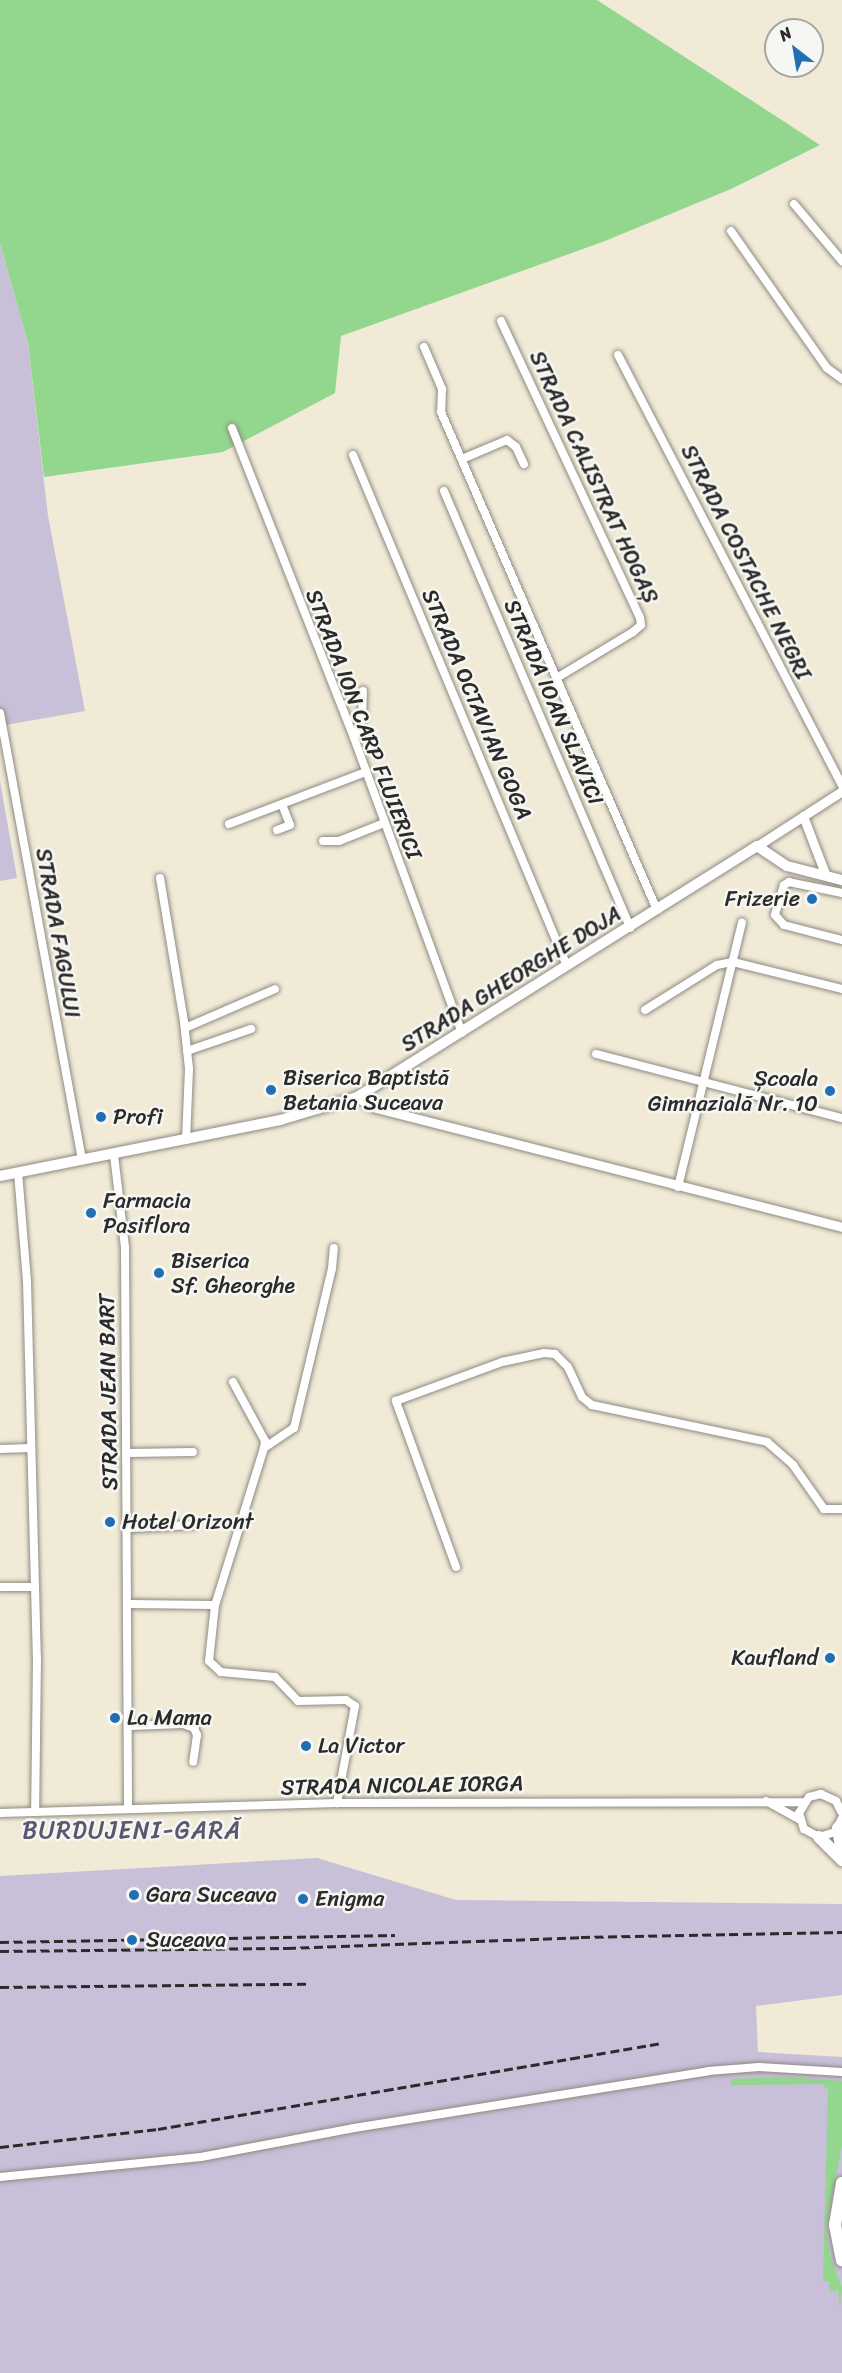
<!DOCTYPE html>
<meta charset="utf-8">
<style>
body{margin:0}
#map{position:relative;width:842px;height:2373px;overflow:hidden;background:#f0ead7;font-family:Sriracha,sans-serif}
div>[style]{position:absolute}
.industrial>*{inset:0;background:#c8bfd8}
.green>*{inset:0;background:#93d68e}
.roads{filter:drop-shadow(0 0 2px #8e8a81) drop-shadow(0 0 2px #8e8a81)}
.minor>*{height:8px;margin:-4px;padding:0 4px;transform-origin:4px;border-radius:4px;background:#fff}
.tertiary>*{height:9px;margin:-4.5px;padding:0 4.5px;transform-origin:4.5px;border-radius:4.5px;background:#fff}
.secondary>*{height:10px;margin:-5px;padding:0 5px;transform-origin:5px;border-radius:5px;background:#fff}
.primary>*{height:12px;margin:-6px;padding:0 6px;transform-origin:6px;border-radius:6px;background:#fff}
.rail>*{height:3px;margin-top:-1.5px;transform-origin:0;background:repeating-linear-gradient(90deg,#2b2b2b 0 9px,transparent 0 13.5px)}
.dots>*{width:16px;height:16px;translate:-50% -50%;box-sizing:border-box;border:3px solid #f6f6f2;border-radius:50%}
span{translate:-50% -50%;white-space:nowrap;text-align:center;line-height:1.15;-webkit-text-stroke:5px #f6f6f2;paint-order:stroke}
.street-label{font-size:22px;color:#2b2b2b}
.poi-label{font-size:22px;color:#2b2b2b}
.right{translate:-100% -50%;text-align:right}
.left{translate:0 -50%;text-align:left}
.neighbourhood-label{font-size:24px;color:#5c5770;letter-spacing:1.5px}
.north{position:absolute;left:764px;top:18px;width:60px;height:60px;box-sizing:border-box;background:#f6f6f2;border:2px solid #a5a5a2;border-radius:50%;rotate:329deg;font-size:16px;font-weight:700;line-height:24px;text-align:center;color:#2b2b2b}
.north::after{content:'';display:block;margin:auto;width:21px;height:27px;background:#1f6fb2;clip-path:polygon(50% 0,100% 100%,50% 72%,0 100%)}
</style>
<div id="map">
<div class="industrial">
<div style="clip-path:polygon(0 243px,28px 343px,48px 516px,85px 711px,0 726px)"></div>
<div style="clip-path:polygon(0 781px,17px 878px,0 881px)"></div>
<div style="clip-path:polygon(317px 1858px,456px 1900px,842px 1904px,842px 1995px,756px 2006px,758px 2052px,842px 2057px,842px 2373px,0 2373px,0 1876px)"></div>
</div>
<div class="green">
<div style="clip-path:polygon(0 0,597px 0,820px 145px,731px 189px,605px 241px,341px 336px,335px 393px,223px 452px,44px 477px,28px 343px,0 243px)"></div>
<div style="clip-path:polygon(789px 2077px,842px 2081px,842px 2145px,826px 2228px,830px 2256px,842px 2287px,840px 2308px,838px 2290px,829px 2291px,829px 2281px,823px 2281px,828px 2090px,822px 2084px,731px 2085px,731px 2079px)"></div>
</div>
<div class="roads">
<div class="minor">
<div style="left:794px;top:204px;width:75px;rotate:49.9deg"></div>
<div style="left:731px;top:231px;width:167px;rotate:55deg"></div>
<div style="left:827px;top:368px;width:19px;rotate:36deg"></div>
<div style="left:501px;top:321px;width:328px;rotate:64.9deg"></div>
<div style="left:640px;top:618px;width:7px;rotate:82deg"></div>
<div style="left:641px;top:625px;width:11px;rotate:139deg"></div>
<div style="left:633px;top:632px;width:87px;rotate:149deg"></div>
<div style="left:424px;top:347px;width:46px;rotate:66.8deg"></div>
<div style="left:442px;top:389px;width:23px;rotate:92deg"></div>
<div style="left:441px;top:412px;width:543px;rotate:66.55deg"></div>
<div style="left:618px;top:355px;width:486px;rotate:62.5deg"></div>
<div style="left:232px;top:428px;width:333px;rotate:68.5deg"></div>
<div style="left:354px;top:738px;width:314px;rotate:69.9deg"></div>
<div style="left:353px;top:455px;width:554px;rotate:67.28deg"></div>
<div style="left:462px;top:459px;width:49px;rotate:-22.9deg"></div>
<div style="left:507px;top:440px;width:11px;rotate:38deg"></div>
<div style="left:516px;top:447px;width:19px;rotate:65deg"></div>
<div style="left:444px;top:491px;width:475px;rotate:66.9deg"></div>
<div style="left:0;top:713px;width:453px;rotate:79.6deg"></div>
<div style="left:354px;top:738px;width:21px;rotate:-67deg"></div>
<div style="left:362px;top:719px;width:28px;rotate:-88deg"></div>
<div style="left:229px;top:824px;width:147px;rotate:-20.8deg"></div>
<div style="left:277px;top:830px;width:14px;rotate:-21deg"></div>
<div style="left:290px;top:825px;width:22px;rotate:-111deg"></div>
<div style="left:323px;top:841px;width:16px"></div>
<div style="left:339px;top:841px;width:48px;rotate:-21.8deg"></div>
<div style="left:160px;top:878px;width:146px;rotate:80.5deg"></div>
<div style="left:184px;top:1022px;width:47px;rotate:83.9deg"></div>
<div style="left:189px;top:1069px;width:71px;rotate:92.4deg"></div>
<div style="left:842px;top:893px;width:54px;rotate:-168.3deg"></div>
<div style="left:789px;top:882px;width:6px;rotate:149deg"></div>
<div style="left:784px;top:885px;width:31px;rotate:107deg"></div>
<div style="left:775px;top:915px;width:13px;rotate:48deg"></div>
<div style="left:784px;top:925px;width:60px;rotate:14.5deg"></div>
<div style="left:645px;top:1010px;width:85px;rotate:-32deg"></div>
<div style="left:717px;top:965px;width:16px;rotate:-11deg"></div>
<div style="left:733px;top:962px;width:112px;rotate:13.9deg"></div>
<div style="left:185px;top:1028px;width:98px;rotate:-23.4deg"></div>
<div style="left:187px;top:1051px;width:68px;rotate:-19deg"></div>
<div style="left:596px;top:1054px;width:254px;rotate:14.6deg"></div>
<div style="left:114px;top:1155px;width:93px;rotate:83.2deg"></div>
<div style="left:125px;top:1247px;width:562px;rotate:89.69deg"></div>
<div style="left:18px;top:1172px;width:109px;rotate:85.3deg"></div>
<div style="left:27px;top:1281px;width:377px;rotate:88.5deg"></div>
<div style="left:37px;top:1658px;width:154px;rotate:90.7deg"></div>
<div style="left:678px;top:1187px;width:272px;rotate:-76.4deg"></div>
<div style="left:233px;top:1382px;width:67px;rotate:61.5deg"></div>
<div style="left:265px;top:1441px;width:7px;rotate:98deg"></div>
<div style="left:264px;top:1448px;width:164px;rotate:107.3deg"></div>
<div style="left:215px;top:1605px;width:56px;rotate:96.1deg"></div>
<div style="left:209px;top:1661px;width:16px;rotate:43deg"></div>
<div style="left:221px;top:1672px;width:54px;rotate:5.3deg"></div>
<div style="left:275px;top:1677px;width:33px;rotate:46deg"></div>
<div style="left:298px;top:1701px;width:48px;rotate:-1.2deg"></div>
<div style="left:346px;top:1700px;width:11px;rotate:34deg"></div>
<div style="left:355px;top:1706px;width:99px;rotate:100.5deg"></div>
<div style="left:264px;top:1448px;width:36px;rotate:-34deg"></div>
<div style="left:294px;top:1428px;width:163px;rotate:-76.6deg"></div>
<div style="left:332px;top:1269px;width:21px;rotate:-85deg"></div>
<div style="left:0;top:1449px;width:31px;rotate:-2deg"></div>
<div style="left:128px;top:1453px;width:65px;rotate:-0.9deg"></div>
<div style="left:128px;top:1528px;width:66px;rotate:-2.6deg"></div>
<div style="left:456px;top:1567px;width:177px;rotate:-109.9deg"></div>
<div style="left:396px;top:1401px;width:113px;rotate:-20.2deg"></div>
<div style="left:502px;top:1362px;width:43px;rotate:-12.1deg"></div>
<div style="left:544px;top:1353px;width:11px;rotate:5deg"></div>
<div style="left:555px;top:1354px;width:18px;rotate:45deg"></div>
<div style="left:568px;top:1367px;width:33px;rotate:65deg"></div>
<div style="left:582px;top:1397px;width:13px;rotate:39deg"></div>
<div style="left:592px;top:1405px;width:179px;rotate:11.9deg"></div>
<div style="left:767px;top:1442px;width:35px;rotate:41deg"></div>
<div style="left:793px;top:1465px;width:54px;rotate:54.8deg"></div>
<div style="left:824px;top:1509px;width:18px"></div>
<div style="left:0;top:1587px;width:35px"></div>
<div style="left:129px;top:1604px;width:86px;rotate:0.7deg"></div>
<div style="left:130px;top:1726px;width:53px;rotate:-2.2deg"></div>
<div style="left:183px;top:1724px;width:12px;rotate:20deg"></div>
<div style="left:194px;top:1728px;width:8px;rotate:67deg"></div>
<div style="left:197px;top:1735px;width:27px;rotate:98deg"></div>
<div style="left:766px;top:1801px;width:38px;rotate:29deg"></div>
<div style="left:0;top:1813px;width:337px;rotate:-1.7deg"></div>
<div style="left:337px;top:1803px;width:467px;rotate:-0.1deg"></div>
<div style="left:842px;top:1813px;width:13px;rotate:-117deg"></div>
<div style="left:836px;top:1801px;width:17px;rotate:-155deg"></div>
<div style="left:821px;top:1794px;width:12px;rotate:166deg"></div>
<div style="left:809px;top:1797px;width:19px;rotate:122deg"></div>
<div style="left:799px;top:1813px;width:17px;rotate:73deg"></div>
<div style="left:804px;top:1829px;width:17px;rotate:28deg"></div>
<div style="left:819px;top:1837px;width:17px;rotate:-17deg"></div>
<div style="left:835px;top:1832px;width:16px;rotate:-63deg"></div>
<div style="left:0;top:2177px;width:202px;rotate:-5.7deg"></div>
<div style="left:201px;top:2157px;width:156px;rotate:-10.7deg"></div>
<div style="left:354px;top:2128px;width:359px;rotate:-9.1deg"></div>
<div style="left:708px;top:2071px;width:51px;rotate:-4.5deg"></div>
<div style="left:759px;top:2067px;width:83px;rotate:3.4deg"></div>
</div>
<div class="tertiary">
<div style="left:803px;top:816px;width:64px;rotate:69deg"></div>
<div style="left:757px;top:846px;width:101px;rotate:-32.9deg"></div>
<div style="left:357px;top:1097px;width:18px;rotate:34deg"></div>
<div style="left:372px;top:1107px;width:485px;rotate:14.3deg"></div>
</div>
<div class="secondary">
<div style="left:0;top:1176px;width:286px;rotate:-11.3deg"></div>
<div style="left:280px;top:1120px;width:80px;rotate:-16.6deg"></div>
<div style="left:357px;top:1097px;width:472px;rotate:-32.1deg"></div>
<div style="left:757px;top:846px;width:36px;rotate:34deg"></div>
<div style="left:787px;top:866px;width:57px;rotate:14.3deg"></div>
</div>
<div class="primary">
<div style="left:838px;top:1828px;width:25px;rotate:81deg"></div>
<div style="left:819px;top:1837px;width:33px;rotate:45deg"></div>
<div style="left:842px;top:2183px;width:43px;rotate:99.5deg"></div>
<div style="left:835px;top:2225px;width:36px;rotate:79deg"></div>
</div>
</div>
<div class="rail">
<div style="left:0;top:1942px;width:395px;rotate:-1deg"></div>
<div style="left:0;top:1951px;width:287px;rotate:-0.6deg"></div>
<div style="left:287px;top:1948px;width:294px;rotate:-2.1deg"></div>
<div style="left:581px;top:1937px;width:261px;rotate:-1.1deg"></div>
<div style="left:0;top:1987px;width:306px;rotate:-0.6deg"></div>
<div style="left:0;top:2147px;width:159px;rotate:-6.5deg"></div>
<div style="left:158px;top:2129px;width:511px;rotate:-9.68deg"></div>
</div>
<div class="dots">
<div style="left:812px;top:899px;background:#1f6fb2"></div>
<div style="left:271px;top:1090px;background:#1f6fb2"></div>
<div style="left:830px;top:1091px;background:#1f6fb2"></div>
<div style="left:101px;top:1117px;background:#1f6fb2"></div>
<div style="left:91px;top:1213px;background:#1f6fb2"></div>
<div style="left:159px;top:1273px;background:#1f6fb2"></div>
<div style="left:110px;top:1522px;background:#1f6fb2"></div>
<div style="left:830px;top:1658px;background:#1f6fb2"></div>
<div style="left:115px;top:1718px;background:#1f6fb2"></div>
<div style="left:306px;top:1746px;background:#1f6fb2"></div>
<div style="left:134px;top:1895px;background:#1f6fb2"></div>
<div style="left:303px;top:1899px;background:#1f6fb2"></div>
<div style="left:132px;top:1940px;background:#1f6fb2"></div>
</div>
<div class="street-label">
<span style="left:594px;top:477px;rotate:65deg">STRADA CALISTRAT HOGAȘ</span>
<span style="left:746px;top:562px;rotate:63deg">STRADA COSTACHE NEGRI</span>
<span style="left:554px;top:702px;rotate:67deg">STRADA IOAN SLAVICI</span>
<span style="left:477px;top:704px;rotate:67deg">STRADA OCTAVIAN GOGA</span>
<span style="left:364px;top:724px;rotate:69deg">STRADA ION CARP FLUIERICI</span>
<span style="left:58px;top:933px;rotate:80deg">STRADA FAGULUI</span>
<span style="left:511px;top:979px;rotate:-32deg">STRADA GHEORGHE DOJA</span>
<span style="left:108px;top:1392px;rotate:-91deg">STRADA JEAN BART</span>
<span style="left:402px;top:1785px;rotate:-1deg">STRADA NICOLAE IORGA</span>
</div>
<div class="poi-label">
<span class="right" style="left:800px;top:899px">Frizerie</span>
<span class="left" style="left:283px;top:1090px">Biserica Baptistă<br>Betania Suceava</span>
<span class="right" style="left:818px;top:1091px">Școala<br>Gimnazială Nr. 10</span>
<span class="left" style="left:113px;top:1117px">Profi</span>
<span class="left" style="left:103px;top:1213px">Farmacia<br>Pasiflora</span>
<span class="left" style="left:171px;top:1273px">Biserica<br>Sf. Gheorghe</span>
<span class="left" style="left:122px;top:1522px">Hotel Orizont</span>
<span class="right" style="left:818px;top:1658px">Kaufland</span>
<span class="left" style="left:127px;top:1718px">La Mama</span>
<span class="left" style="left:318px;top:1746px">La Victor</span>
<span class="left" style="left:146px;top:1895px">Gara Suceava</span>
<span class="left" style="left:315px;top:1899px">Enigma</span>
<span class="left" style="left:146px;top:1940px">Suceava</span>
</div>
<div class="neighbourhood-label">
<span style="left:132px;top:1831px">BURDUJENI-GARĂ</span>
</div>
<div class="north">N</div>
</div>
